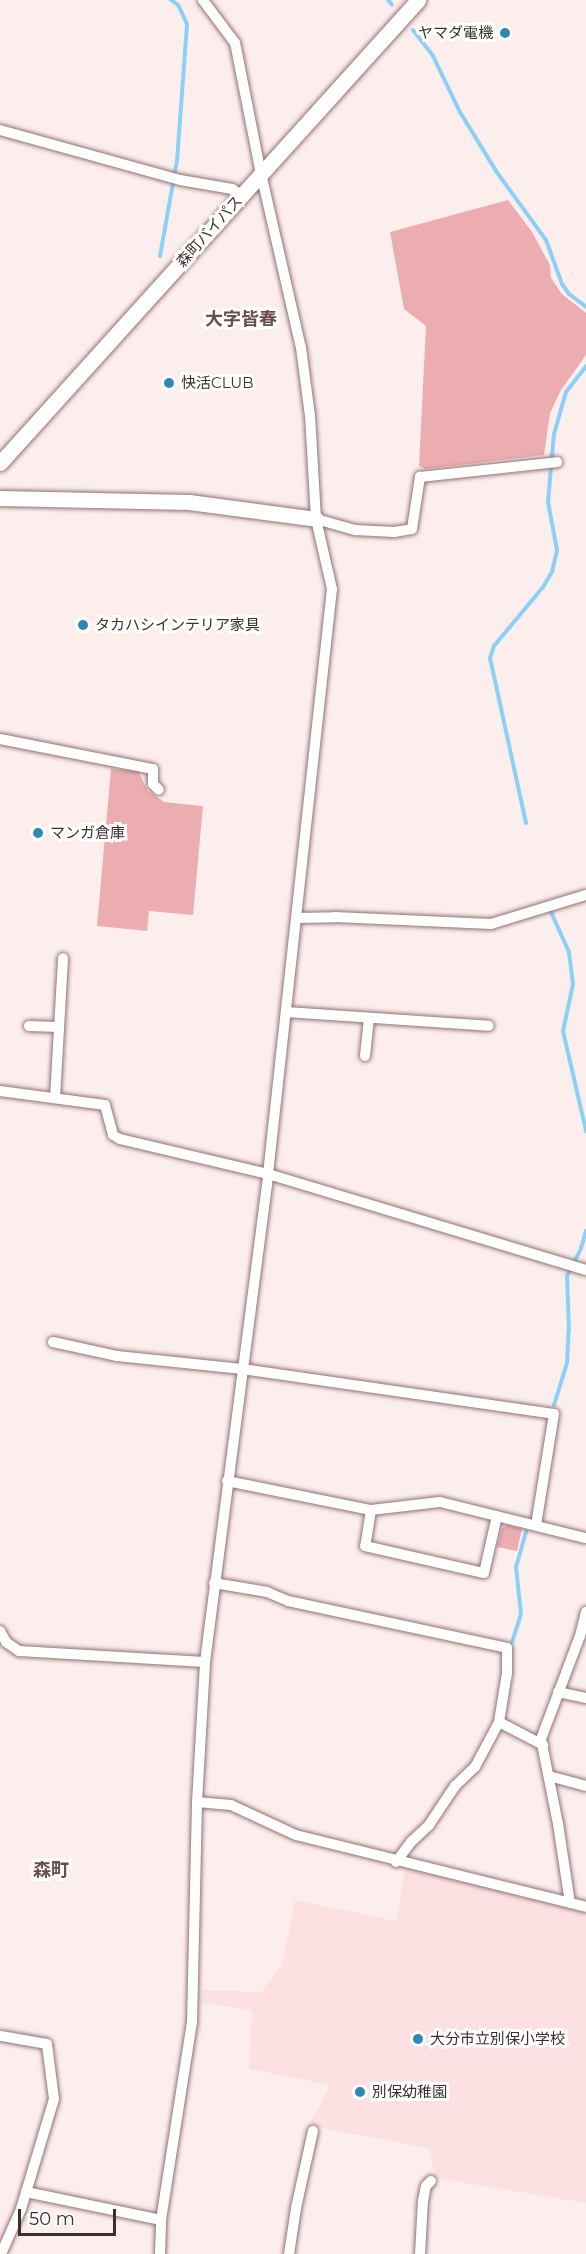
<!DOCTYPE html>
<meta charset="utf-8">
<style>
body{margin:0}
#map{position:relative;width:586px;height:2254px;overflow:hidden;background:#fdeeee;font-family:Montserrat,"Noto Sans JP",sans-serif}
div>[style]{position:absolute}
.built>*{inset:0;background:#fde1e2}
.green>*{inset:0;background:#ecadb0}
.stream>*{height:4px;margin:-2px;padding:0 2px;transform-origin:2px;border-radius:2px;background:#8cd0f8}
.roads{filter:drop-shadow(0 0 2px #927273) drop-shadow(0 0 2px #927273)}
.street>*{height:10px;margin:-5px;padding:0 5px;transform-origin:5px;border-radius:5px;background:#fff}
.secondary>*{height:15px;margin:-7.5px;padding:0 7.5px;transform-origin:7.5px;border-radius:7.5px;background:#fff}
.dots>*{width:16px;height:16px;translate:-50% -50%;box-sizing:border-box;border:3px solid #fff;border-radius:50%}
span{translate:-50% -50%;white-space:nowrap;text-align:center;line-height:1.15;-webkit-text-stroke:6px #fff;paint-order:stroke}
.poi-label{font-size:15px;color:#3c2e2e}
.right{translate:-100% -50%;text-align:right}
.left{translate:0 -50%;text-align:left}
.street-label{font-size:15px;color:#3c2e2e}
.quarter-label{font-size:18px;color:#6b4c4d;font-weight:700}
.scale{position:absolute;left:18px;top:2209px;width:98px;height:27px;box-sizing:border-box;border:3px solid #3c2e2e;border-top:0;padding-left:8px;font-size:18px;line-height:21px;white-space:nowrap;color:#3c2e2e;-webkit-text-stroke:4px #fff;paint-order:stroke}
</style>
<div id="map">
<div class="built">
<div style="clip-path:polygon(405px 1866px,586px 1911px,586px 2203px,435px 2178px,429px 2148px,309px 2126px,330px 2085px,249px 2069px,252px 2010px,201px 2003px,202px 1990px,261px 1992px,282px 1965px,295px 1900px,396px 1921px)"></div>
</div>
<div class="green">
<div style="clip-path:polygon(508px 200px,532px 232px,550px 265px,551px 278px,562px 294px,586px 313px,586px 355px,561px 390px,550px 413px,544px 455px,425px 469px,419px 466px,426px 326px,404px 309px,390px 232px)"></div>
<div style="clip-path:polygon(111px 769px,138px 771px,148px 791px,164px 802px,203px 806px,193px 915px,149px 911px,147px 931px,97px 926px)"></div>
<div style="clip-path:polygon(507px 1525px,522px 1529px,517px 1551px,497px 1547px,502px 1528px)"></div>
</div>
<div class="stream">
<div style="left:388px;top:0;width:6px;rotate:51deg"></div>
<div style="left:413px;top:30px;width:33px;rotate:52deg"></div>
<div style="left:433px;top:56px;width:62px;rotate:64.3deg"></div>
<div style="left:460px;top:112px;width:69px;rotate:58.6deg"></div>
<div style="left:496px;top:171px;width:85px;rotate:54.1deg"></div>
<div style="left:546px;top:240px;width:47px;rotate:70deg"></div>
<div style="left:562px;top:284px;width:12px;rotate:55deg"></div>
<div style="left:569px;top:294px;width:21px;rotate:37deg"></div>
<div style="left:160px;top:256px;width:97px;rotate:-79.9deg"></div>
<div style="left:177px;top:161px;width:137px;rotate:-85.8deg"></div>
<div style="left:187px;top:24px;width:21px;rotate:-115deg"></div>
<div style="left:178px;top:5px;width:9px;rotate:-144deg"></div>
<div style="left:526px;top:823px;width:169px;rotate:-102.3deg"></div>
<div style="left:490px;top:658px;width:13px;rotate:-72deg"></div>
<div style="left:494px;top:646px;width:77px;rotate:-50.3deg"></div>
<div style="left:543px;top:587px;width:17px;rotate:-59deg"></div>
<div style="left:552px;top:572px;width:23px;rotate:-77deg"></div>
<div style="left:557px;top:550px;width:49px;rotate:-100.6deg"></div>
<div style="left:548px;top:502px;width:68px;rotate:-85deg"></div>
<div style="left:554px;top:434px;width:44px;rotate:-74.1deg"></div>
<div style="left:566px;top:392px;width:33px;rotate:-52deg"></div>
<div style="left:551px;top:912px;width:44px;rotate:65.8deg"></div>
<div style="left:569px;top:952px;width:32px;rotate:83deg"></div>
<div style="left:573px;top:984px;width:48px;rotate:102deg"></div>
<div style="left:563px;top:1031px;width:103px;rotate:77deg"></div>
<div style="left:554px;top:1405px;width:44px;rotate:-72.8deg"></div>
<div style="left:567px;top:1363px;width:33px;rotate:-87deg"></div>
<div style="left:569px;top:1330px;width:54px;rotate:-92.1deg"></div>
<div style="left:567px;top:1276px;width:31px;rotate:-63deg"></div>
<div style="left:581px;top:1248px;width:18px;rotate:-74deg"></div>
<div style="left:512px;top:1642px;width:29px;rotate:-72deg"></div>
<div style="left:521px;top:1614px;width:47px;rotate:-96.1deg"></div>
<div style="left:516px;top:1567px;width:37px;rotate:-74deg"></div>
</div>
<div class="roads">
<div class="street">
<div style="left:0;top:130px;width:187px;rotate:15.5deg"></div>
<div style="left:180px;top:180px;width:53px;rotate:9.8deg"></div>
<div style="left:232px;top:189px;width:11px;rotate:34deg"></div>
<div style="left:316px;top:519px;width:41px;rotate:15.8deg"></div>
<div style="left:355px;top:530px;width:39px;rotate:3deg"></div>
<div style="left:394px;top:532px;width:18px;rotate:-9deg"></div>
<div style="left:412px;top:529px;width:53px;rotate:-81.3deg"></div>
<div style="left:420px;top:477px;width:138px;rotate:-6.2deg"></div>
<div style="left:0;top:739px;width:156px;rotate:11.1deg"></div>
<div style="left:153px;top:769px;width:15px;rotate:90deg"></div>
<div style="left:153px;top:784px;width:8px;rotate:45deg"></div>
<div style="left:296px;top:918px;width:39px;rotate:-1deg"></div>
<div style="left:335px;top:917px;width:156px;rotate:2.6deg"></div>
<div style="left:491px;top:924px;width:99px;rotate:-17deg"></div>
<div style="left:286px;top:1012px;width:203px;rotate:3.9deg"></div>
<div style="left:29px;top:1026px;width:30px;rotate:2deg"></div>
<div style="left:365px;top:1056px;width:38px;rotate:-84deg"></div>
<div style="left:0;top:1091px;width:106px;rotate:7.6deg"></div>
<div style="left:105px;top:1105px;width:31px;rotate:75deg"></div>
<div style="left:113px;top:1135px;width:8px;rotate:30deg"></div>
<div style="left:120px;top:1139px;width:152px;rotate:13.3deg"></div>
<div style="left:268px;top:1174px;width:332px;rotate:16.8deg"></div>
<div style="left:55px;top:1098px;width:140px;rotate:-86.7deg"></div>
<div style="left:53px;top:1342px;width:66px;rotate:12.3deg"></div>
<div style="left:117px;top:1356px;width:126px;rotate:5.9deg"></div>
<div style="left:242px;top:1369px;width:315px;rotate:8.2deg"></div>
<div style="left:554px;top:1414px;width:112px;rotate:99.2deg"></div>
<div style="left:227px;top:1481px;width:147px;rotate:11.4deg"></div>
<div style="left:371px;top:1510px;width:69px;rotate:-6.6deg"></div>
<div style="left:440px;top:1502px;width:150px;rotate:13.9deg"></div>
<div style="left:371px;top:1510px;width:36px;rotate:99deg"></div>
<div style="left:365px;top:1546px;width:122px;rotate:12.8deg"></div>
<div style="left:484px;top:1573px;width:58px;rotate:-77.2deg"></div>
<div style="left:214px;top:1583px;width:54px;rotate:9.6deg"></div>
<div style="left:267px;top:1592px;width:23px;rotate:23deg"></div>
<div style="left:288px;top:1601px;width:224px;rotate:12.1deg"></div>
<div style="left:507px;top:1648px;width:25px;rotate:90deg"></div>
<div style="left:507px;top:1673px;width:50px;rotate:99.3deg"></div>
<div style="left:499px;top:1722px;width:50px;rotate:27.6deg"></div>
<div style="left:0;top:1631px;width:13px;rotate:61deg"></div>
<div style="left:6px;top:1642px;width:16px;rotate:35deg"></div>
<div style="left:19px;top:1651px;width:186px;rotate:3.4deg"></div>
<div style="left:558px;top:1692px;width:29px;rotate:12deg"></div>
<div style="left:549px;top:1776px;width:38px;rotate:15deg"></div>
<div style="left:197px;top:1802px;width:34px;rotate:5deg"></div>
<div style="left:231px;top:1805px;width:72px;rotate:24.8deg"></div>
<div style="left:296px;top:1835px;width:299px;rotate:13.9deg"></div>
<div style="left:396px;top:1862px;width:25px;rotate:-53deg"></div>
<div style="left:411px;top:1842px;width:25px;rotate:-43deg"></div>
<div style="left:429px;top:1825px;width:47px;rotate:-56.3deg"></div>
<div style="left:455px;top:1786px;width:28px;rotate:-44deg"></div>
<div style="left:475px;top:1767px;width:51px;rotate:-61.9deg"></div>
<div style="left:570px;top:1903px;width:80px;rotate:-98.6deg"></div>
<div style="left:558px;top:1824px;width:87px;rotate:-101.3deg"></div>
<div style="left:541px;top:1739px;width:110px;rotate:-69.3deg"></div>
<div style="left:580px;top:1636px;width:25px;rotate:-76deg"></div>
<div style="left:26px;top:2192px;width:138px;rotate:11.7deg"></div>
<div style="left:1px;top:2254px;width:49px;rotate:-66deg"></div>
<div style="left:21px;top:2209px;width:115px;rotate:-73.3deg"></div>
<div style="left:54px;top:2099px;width:55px;rotate:-97.3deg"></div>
<div style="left:47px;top:2044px;width:47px;rotate:-170.1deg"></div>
<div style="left:160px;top:2254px;width:34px;rotate:-88deg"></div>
<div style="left:161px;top:2220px;width:199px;rotate:-81.1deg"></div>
<div style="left:192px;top:2023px;width:221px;rotate:-88.7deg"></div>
<div style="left:197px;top:1802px;width:140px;rotate:-86.7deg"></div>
<div style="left:205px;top:1662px;width:492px;rotate:-82.6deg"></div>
<div style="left:268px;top:1174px;width:588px;rotate:-83.76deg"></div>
<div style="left:332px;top:589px;width:72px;rotate:-102.9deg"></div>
<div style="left:316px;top:519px;width:103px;rotate:-93.3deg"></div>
<div style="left:310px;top:416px;width:69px;rotate:-97.5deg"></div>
<div style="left:301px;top:348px;width:179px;rotate:-102.9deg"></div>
<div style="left:261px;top:174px;width:134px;rotate:-101.2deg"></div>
<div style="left:235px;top:43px;width:54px;rotate:-126.7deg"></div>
<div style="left:289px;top:2254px;width:47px;rotate:-81.3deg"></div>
<div style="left:296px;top:2208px;width:79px;rotate:-77.6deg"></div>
<div style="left:420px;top:2254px;width:53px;rotate:-86.8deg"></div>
<div style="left:423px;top:2201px;width:15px;rotate:-79deg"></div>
<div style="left:426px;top:2186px;width:7px;rotate:-45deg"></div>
</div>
<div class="secondary">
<div style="left:0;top:463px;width:624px;rotate:-47.92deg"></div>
<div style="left:0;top:498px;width:189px;rotate:1.2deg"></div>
<div style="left:189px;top:502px;width:128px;rotate:7.6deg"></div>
</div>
</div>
<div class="dots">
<div style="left:505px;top:33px;background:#2f87b5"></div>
<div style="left:169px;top:383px;background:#2f87b5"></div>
<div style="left:83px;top:625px;background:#2f87b5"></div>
<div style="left:38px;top:833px;background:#2f87b5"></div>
<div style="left:418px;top:2039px;background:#2f87b5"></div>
<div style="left:360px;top:2092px;background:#2f87b5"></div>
</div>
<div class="poi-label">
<span class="right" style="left:493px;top:33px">ヤマダ電機</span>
<span class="left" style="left:181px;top:383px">快活CLUB</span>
<span class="left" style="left:95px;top:625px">タカハシインテリア家具</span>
<span class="left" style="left:50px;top:833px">マンガ倉庫</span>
<span class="left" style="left:430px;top:2039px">大分市立別保小学校</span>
<span class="left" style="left:372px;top:2092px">別保幼稚園</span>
</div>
<div class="street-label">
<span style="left:209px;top:231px;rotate:-48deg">森町バイパス</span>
</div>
<div class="quarter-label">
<span style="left:241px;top:319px">大字皆春</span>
<span style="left:51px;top:1870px">森町</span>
</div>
<div class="scale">50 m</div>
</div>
